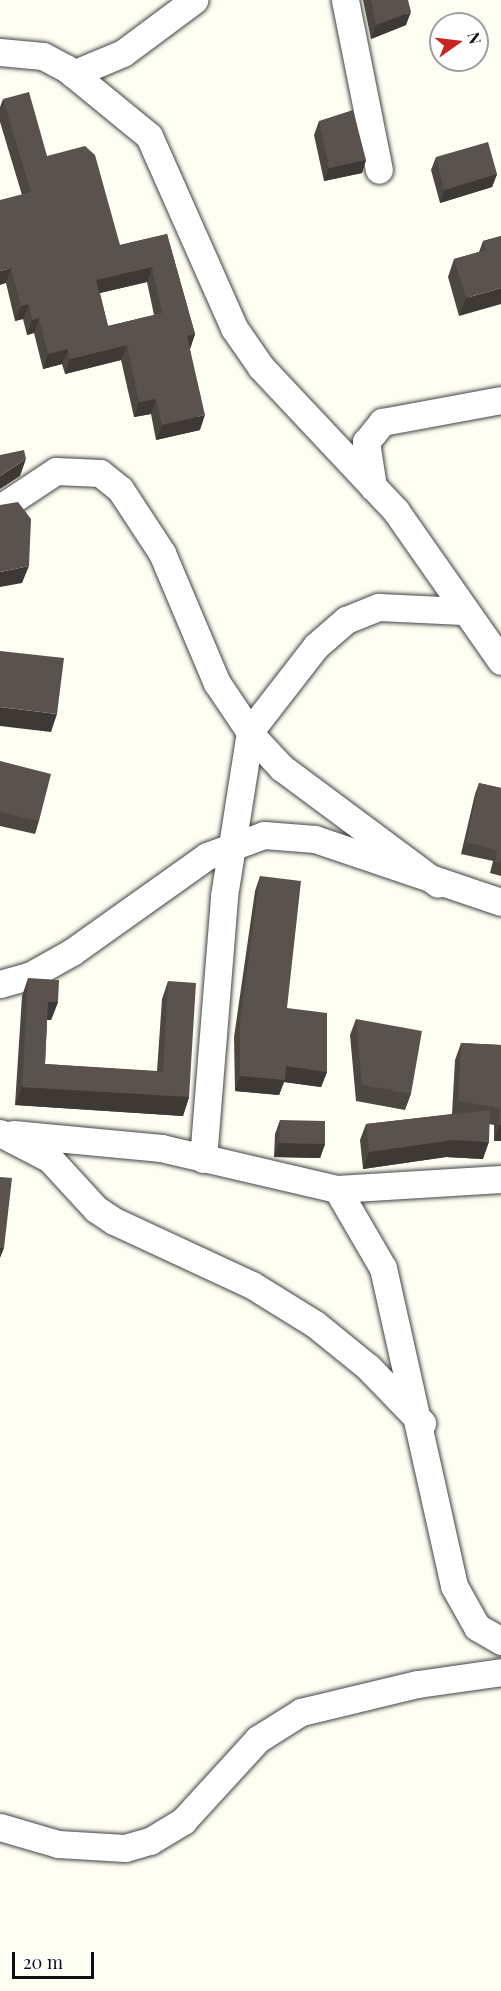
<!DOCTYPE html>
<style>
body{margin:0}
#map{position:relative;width:501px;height:1991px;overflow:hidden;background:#fffef3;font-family:"Playfair Display",serif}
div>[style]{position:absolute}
.roads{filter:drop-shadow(0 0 2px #434343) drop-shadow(0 0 2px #434343)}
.street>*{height:27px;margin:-13.5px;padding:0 13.5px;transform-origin:13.5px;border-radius:13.5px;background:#fff}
.wall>*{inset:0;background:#4d4741}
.shaded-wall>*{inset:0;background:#3f3935}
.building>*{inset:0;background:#5a524c}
span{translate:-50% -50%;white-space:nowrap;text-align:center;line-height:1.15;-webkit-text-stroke:6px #fff;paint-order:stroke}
.north{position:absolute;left:429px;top:12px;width:60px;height:60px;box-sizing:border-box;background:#fff;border:2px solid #9f9f9f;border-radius:50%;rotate:76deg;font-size:16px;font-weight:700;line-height:24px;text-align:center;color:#101010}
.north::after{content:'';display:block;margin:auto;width:21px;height:27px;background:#c9241f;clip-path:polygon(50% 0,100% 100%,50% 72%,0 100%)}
.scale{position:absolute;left:12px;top:1952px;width:82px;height:27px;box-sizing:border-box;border:3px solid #101010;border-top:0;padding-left:8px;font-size:18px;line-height:21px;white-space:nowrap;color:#101010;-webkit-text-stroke:4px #fff;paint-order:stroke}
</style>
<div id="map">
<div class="roads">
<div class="street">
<div style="left:345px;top:0;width:173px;rotate:78.7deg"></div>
<div style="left:0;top:52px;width:43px;rotate:5.3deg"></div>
<div style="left:43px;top:56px;width:26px;rotate:28deg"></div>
<div style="left:66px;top:68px;width:107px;rotate:39.3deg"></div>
<div style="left:149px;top:136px;width:210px;rotate:66.1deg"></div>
<div style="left:234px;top:328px;width:47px;rotate:55.3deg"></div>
<div style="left:261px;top:367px;width:197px;rotate:46.8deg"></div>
<div style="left:396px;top:511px;width:183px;rotate:55deg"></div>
<div style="left:73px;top:74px;width:54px;rotate:-22.8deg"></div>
<div style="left:123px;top:53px;width:89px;rotate:-36.7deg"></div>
<div style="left:373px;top:487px;width:46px;rotate:-98.8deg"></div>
<div style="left:366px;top:442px;width:26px;rotate:-51deg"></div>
<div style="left:382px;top:422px;width:121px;rotate:-10.5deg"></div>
<div style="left:0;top:508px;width:67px;rotate:-33.5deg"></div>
<div style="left:56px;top:471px;width:44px;rotate:2.6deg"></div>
<div style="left:100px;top:473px;width:26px;rotate:39deg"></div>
<div style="left:120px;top:489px;width:77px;rotate:56.7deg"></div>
<div style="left:162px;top:553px;width:141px;rotate:67.1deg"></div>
<div style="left:217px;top:683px;width:66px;rotate:56.1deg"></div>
<div style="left:254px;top:738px;width:41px;rotate:47deg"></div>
<div style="left:282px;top:768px;width:194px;rotate:36.6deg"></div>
<div style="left:0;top:984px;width:32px;rotate:-16deg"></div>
<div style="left:31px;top:975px;width:47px;rotate:-29.3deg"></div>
<div style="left:72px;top:952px;width:166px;rotate:-35.4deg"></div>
<div style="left:207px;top:856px;width:61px;rotate:-20.2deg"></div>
<div style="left:264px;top:835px;width:51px;rotate:4.5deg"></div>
<div style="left:315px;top:839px;width:196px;rotate:18.7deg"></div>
<div style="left:0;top:1133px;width:56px;rotate:27.5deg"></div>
<div style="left:50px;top:1159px;width:68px;rotate:47.4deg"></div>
<div style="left:96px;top:1209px;width:22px;rotate:34deg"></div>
<div style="left:114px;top:1221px;width:152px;rotate:24.9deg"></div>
<div style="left:252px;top:1285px;width:74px;rotate:31.8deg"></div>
<div style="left:315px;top:1324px;width:68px;rotate:39.1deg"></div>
<div style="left:368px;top:1367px;width:78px;rotate:46deg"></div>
<div style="left:13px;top:1134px;width:149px;rotate:5.4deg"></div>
<div style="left:161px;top:1148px;width:181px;rotate:13.1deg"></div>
<div style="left:337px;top:1189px;width:164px;rotate:-3.5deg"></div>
<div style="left:203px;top:1159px;width:264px;rotate:-85.4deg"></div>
<div style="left:224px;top:896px;width:167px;rotate:-81deg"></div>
<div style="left:250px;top:731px;width:108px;rotate:-52.2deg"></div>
<div style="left:316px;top:646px;width:40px;rotate:-41deg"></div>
<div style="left:346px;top:620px;width:35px;rotate:-22deg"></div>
<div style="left:379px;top:607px;width:84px;rotate:2.7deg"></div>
<div style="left:337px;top:1189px;width:91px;rotate:59.8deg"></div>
<div style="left:383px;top:1268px;width:326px;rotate:77.4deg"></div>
<div style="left:454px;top:1586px;width:47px;rotate:60.7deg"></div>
<div style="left:477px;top:1627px;width:28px;rotate:30deg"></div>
<div style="left:0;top:1827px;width:60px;rotate:16.3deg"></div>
<div style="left:58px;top:1844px;width:67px;rotate:3.4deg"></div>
<div style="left:125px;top:1848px;width:26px;rotate:-16deg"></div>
<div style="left:150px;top:1841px;width:39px;rotate:-31deg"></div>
<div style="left:183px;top:1821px;width:111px;rotate:-47.6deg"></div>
<div style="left:258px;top:1739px;width:51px;rotate:-32.1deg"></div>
<div style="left:301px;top:1712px;width:120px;rotate:-13.5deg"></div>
<div style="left:418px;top:1684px;width:84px;rotate:-8.2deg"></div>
</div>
</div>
<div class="wall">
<div style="clip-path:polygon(363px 0,408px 0,406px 25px,371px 39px)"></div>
<div style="clip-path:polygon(evenodd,3px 99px,47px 156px,120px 245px,167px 234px,195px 334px,190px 349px,200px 430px,156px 440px,151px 414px,134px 417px,121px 360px,65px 374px,62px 364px,43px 369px,34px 333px,27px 335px,23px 319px,15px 321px,6px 283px,22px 195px,0 122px,0 107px,3px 99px,147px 282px,154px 315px,108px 326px,100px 293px,147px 282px)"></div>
<div style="clip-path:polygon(319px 121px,366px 160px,362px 173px,324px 181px,314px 135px)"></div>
<div style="clip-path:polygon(436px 157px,497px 174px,492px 187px,440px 203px,431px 170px)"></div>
<div style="clip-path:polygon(501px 236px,459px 316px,448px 277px,454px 259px,479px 252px,483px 241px)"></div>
<div style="clip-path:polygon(0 761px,39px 821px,35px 834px,0 826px)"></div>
<div style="clip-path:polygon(479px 783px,501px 788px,501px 876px,490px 873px,493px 861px,461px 854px,475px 794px)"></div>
<div style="clip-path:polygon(260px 876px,287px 1008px,327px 1072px,321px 1087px,284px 1082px,279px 1095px,235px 1091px,234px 1037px,255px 891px)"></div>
<div style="clip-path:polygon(28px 978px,58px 1002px,51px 1020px,47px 1020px,45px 1064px,157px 1071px,162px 999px,168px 981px,189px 1097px,183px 1116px,15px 1105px,22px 996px)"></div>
<div style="clip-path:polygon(356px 1019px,411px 1094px,405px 1110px,356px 1101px,350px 1035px)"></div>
<div style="clip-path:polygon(461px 1043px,501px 1045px,501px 1141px,494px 1141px,494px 1125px,489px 1124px,483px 1159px,446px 1157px,363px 1169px,360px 1140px,366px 1124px,452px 1114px,455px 1060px)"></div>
<div style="clip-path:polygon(280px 1120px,325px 1144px,320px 1158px,274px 1157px,275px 1134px)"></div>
</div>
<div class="shaded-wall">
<div style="clip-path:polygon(411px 12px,406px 25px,371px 39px,376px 25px)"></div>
<div style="clip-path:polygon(366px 160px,362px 173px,324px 181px,329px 168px)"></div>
<div style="clip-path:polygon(497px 174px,492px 187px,440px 203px,444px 190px)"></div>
<div style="clip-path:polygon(152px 267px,147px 282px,91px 295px,96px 280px)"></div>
<div style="clip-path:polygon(11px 268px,6px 283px,0 285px,0 271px)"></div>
<div style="clip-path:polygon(501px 288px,501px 304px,459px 316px,466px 298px)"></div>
<div style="clip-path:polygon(29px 304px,23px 319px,15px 321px,21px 306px)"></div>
<div style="clip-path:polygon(39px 318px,34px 333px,27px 335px,32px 320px)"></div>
<div style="clip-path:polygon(195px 334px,190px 349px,187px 336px)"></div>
<div style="clip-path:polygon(127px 345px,121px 360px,65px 374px,70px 359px)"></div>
<div style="clip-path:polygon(68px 349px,62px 364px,43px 369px,48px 354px)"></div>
<div style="clip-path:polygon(156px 399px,151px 414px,134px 417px,139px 402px)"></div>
<div style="clip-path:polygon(205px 415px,200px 430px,156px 440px,162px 425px)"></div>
<div style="clip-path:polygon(26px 459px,20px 476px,0 489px,0 476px)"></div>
<div style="clip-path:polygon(29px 566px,22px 583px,0 587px,0 572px)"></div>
<div style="clip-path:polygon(0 707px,57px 714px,51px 732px,0 726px)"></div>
<div style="clip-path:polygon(48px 1002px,58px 1002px,51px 1020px,42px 1020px)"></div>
<div style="clip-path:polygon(286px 1066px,327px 1072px,321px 1087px,284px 1082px,279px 1095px,235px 1091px,240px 1076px)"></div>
<div style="clip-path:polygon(22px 1087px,189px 1097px,183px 1116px,15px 1105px)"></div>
<div style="clip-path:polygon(499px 1125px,501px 1125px,501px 1141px,494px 1141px)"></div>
<div style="clip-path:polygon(452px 1140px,489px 1142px,483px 1159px,446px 1157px,363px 1169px,369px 1152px)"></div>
<div style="clip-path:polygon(279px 1143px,325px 1144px,320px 1158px,274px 1157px)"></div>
<div style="clip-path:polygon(0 1248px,4px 1248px,0 1258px)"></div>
</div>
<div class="building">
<div style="clip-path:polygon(371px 0,408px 0,411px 12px,376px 25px)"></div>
<div style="clip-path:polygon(evenodd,29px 92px,47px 156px,85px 146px,95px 155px,120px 245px,167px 234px,195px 334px,187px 336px,205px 415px,162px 425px,156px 399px,139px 402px,127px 345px,70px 359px,68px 349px,48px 354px,39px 318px,32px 320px,29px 304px,21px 306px,11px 268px,0 271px,0 200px,31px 192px,3px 99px,29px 92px,152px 267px,162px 313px,108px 326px,96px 280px,152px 267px)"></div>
<div style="clip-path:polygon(353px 110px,366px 160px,329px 168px,319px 121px)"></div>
<div style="clip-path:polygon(488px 142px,497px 174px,444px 190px,436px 157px)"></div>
<div style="clip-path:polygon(501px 236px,501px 288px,466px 298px,454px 259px,486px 250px,483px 241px)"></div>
<div style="clip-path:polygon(24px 450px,26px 459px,0 476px,0 455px)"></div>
<div style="clip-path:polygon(18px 502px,31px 519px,29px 566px,0 572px,0 505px)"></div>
<div style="clip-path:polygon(0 651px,64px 658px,57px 714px,0 707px)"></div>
<div style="clip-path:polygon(0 761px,51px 774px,39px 821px,0 812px)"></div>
<div style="clip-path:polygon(479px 783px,501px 788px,501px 863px,495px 862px,497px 850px,466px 842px)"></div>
<div style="clip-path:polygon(260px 876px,301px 881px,287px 1008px,327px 1013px,327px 1072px,286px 1066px,285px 1080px,240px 1076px,240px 1022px)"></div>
<div style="clip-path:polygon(28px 978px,59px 980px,58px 1002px,48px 1002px,45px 1064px,163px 1072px,168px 981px,196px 983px,189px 1097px,22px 1087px)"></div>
<div style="clip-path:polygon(356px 1019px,422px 1031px,411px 1094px,362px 1085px)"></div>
<div style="clip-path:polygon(461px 1043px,501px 1045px,501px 1125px,499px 1125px,500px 1108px,458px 1101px)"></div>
<div style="clip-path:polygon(490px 1110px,489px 1142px,452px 1140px,369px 1152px,366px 1124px)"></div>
<div style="clip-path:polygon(280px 1120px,325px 1121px,325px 1144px,279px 1143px)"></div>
<div style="clip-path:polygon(0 1177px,12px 1178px,4px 1248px,0 1248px)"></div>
</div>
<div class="north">N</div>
<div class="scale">20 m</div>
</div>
